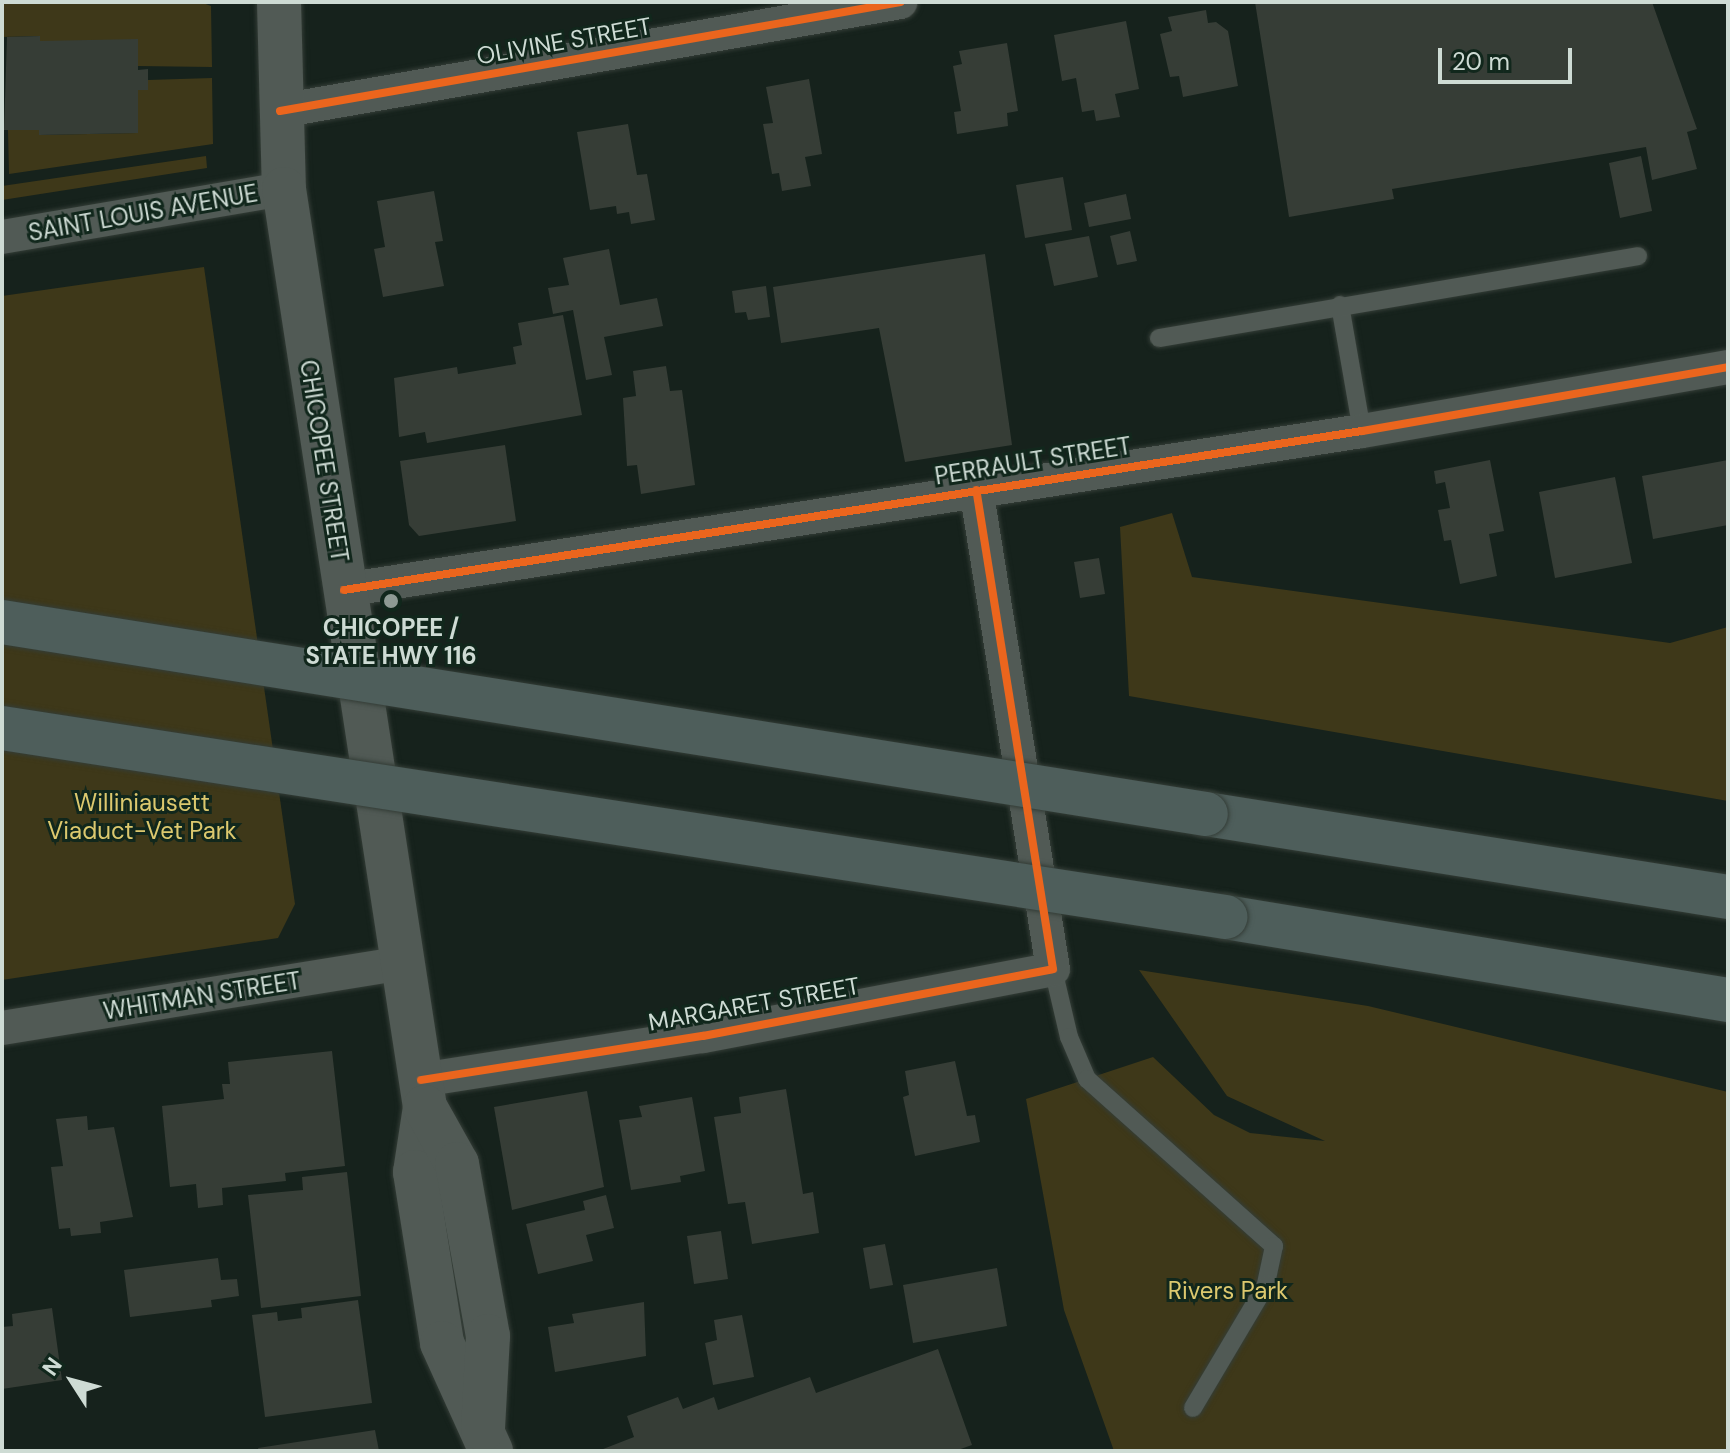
<!DOCTYPE html>
<style>
body{margin:0}
#map{position:relative;width:1730px;height:1453px;overflow:hidden;background:#16221c;font-family:"DM Sans",sans-serif}
div>[style]{position:absolute}
.green>*{inset:0;background:#3e3819}
.building>*{inset:0;background:#363d36}
.roads{filter:drop-shadow(0 0 2px #343d37) drop-shadow(0 0 2px #343d37)}
.lane>*{height:18px;margin:-9px;padding:0 9px;transform-origin:9px;border-radius:9px;background:#515a55}
.street>*{height:34px;margin:-17px;padding:0 17px;transform-origin:17px;border-radius:17px;background:#515a55}
.secondary>*{height:44px;margin:-22px;padding:0 22px;transform-origin:22px;border-radius:22px;background:#515a55}
.highway>*{height:44px;margin:-22px;padding:0 22px;transform-origin:22px;border-radius:22px;background:#4e5e5b}
.bridges{filter:drop-shadow(0 0 2px #343d37) drop-shadow(0 0 2px #343d37)}
.highway-bridge>*{height:44px;margin:-22px;padding:0 22px;transform-origin:22px;border-radius:22px;background:#4e5e5b}
.cycleway>*{height:8px;margin:-4px;padding:0 4px;transform-origin:4px;border-radius:4px;background:#eb651d}
.dots>*{width:22px;height:22px;translate:-50% -50%;box-sizing:border-box;border:4px solid #11271c;border-radius:50%}
span{translate:-50% -50%;white-space:nowrap;text-align:center;line-height:1.15;-webkit-text-stroke:6px #11271c;paint-order:stroke}
.street-label{font-size:24px;color:#cedbd4}
.poi-label{font-size:24px;color:#cedbd4;font-weight:700}
.park-label{font-size:24px;color:#dcc86e}
.frame{position:absolute;inset:0;border:4px solid #cedbd4;pointer-events:none}
.north{position:absolute;left:32px;top:1341px;width:80px;height:80px;-webkit-text-stroke:6px #11271c;paint-order:stroke;rotate:306deg;font-size:22px;font-weight:700;line-height:32px;text-align:center;color:#cedbd4}
.north::after{content:'';display:block;margin:auto;width:28px;height:36px;background:#cedbd4;clip-path:polygon(50% 0,100% 100%,50% 72%,0 100%)}
.scale{position:absolute;left:1438px;top:48px;width:134px;height:36px;box-sizing:border-box;border:4px solid #cedbd4;border-top:0;padding-left:10px;font-size:24px;line-height:28px;white-space:nowrap;color:#cedbd4;-webkit-text-stroke:6px #11271c;paint-order:stroke}
</style>
<div id="map">
<div class="green">
<div style="clip-path:polygon(2px 2px,203px 3px,211px 6px,212px 67px,138px 66px,40px 41px,40px 36px,2px 37px)"></div>
<div style="clip-path:polygon(212px 78px,213px 144px,9px 174px,8px 130px,39px 130px,40px 135px,137px 133px,138px 90px,148px 90px,148px 80px)"></div>
<div style="clip-path:polygon(206px 156px,207px 168px,2px 200px,2px 186px)"></div>
<div style="clip-path:polygon(204px 267px,295px 904px,278px 938px,2px 980px,2px 296px)"></div>
<div style="clip-path:polygon(1172px 513px,1192px 577px,1670px 643px,1728px 627px,1728px 801px,1129px 696px,1120px 527px)"></div>
<div style="clip-path:polygon(1139px 970px,1368px 1006px,1728px 1092px,1728px 1451px,1114px 1451px,1064px 1310px,1026px 1099px,1153px 1057px,1214px 1115px,1250px 1133px,1325px 1141px,1227px 1096px)"></div>
</div>
<div class="building">
<div style="clip-path:polygon(1255px 2px,1652px 2px,1697px 129px,1687px 132px,1697px 169px,1652px 180px,1646px 147px,1392px 189px,1394px 199px,1289px 217px)"></div>
<div style="clip-path:polygon(1206px 10px,1208px 23px,1216px 22px,1228px 31px,1238px 86px,1183px 97px,1179px 76px,1170px 77px,1160px 34px,1172px 31px,1168px 17px)"></div>
<div style="clip-path:polygon(1126px 21px,1139px 89px,1115px 94px,1120px 117px,1096px 121px,1094px 110px,1082px 112px,1076px 78px,1062px 81px,1054px 35px)"></div>
<div style="clip-path:polygon(40px 36px,40px 41px,138px 39px,138px 70px,148px 69px,148px 90px,138px 90px,138px 133px,39px 135px,39px 130px,4px 130px,7px 37px)"></div>
<div style="clip-path:polygon(1007px 43px,1018px 111px,1007px 113px,1008px 126px,957px 134px,954px 112px,961px 111px,953px 66px,962px 64px,959px 51px)"></div>
<div style="clip-path:polygon(809px 79px,822px 154px,805px 157px,811px 186px,782px 191px,779px 173px,772px 174px,763px 124px,773px 123px,766px 87px)"></div>
<div style="clip-path:polygon(628px 124px,637px 175px,647px 174px,655px 220px,631px 224px,629px 212px,617px 214px,616px 206px,590px 210px,577px 132px)"></div>
<div style="clip-path:polygon(1641px 156px,1652px 211px,1620px 218px,1609px 163px)"></div>
<div style="clip-path:polygon(1063px 177px,1072px 230px,1025px 238px,1016px 185px)"></div>
<div style="clip-path:polygon(434px 191px,443px 241px,435px 242px,444px 286px,383px 297px,374px 249px,385px 247px,377px 201px)"></div>
<div style="clip-path:polygon(1126px 194px,1131px 219px,1089px 227px,1084px 203px)"></div>
<div style="clip-path:polygon(1130px 231px,1137px 261px,1117px 265px,1110px 236px)"></div>
<div style="clip-path:polygon(1089px 236px,1098px 277px,1054px 286px,1045px 244px)"></div>
<div style="clip-path:polygon(609px 249px,620px 305px,657px 298px,663px 326px,604px 337px,612px 375px,586px 380px,573px 310px,553px 314px,548px 288px,569px 285px,563px 258px)"></div>
<div style="clip-path:polygon(985px 254px,1012px 445px,905px 462px,879px 328px,781px 343px,773px 287px)"></div>
<div style="clip-path:polygon(766px 286px,770px 317px,748px 320px,746px 312px,735px 313px,732px 291px)"></div>
<div style="clip-path:polygon(563px 315px,582px 415px,427px 443px,425px 432px,399px 437px,394px 378px,457px 367px,458px 374px,516px 364px,513px 347px,522px 345px,518px 323px)"></div>
<div style="clip-path:polygon(666px 366px,670px 391px,682px 390px,695px 485px,641px 494px,637px 465px,627px 466px,623px 398px,636px 396px,633px 371px)"></div>
<div style="clip-path:polygon(505px 445px,516px 521px,419px 536px,409px 525px,400px 461px)"></div>
<div style="clip-path:polygon(1490px 460px,1504px 531px,1489px 534px,1497px 576px,1460px 584px,1451px 540px,1444px 541px,1438px 510px,1450px 508px,1445px 482px,1436px 484px,1434px 471px)"></div>
<div style="clip-path:polygon(1728px 460px,1728px 525px,1653px 539px,1642px 476px)"></div>
<div style="clip-path:polygon(1615px 477px,1632px 563px,1555px 578px,1539px 492px)"></div>
<div style="clip-path:polygon(1099px 558px,1105px 594px,1080px 598px,1074px 562px)"></div>
<div style="clip-path:polygon(332px 1051px,345px 1166px,285px 1173px,286px 1181px,222px 1188px,223px 1205px,198px 1208px,196px 1184px,170px 1187px,162px 1106px,224px 1099px,222px 1084px,230px 1084px,228px 1062px)"></div>
<div style="clip-path:polygon(955px 1061px,967px 1116px,975px 1115px,980px 1142px,915px 1156px,903px 1097px,909px 1095px,905px 1071px)"></div>
<div style="clip-path:polygon(786px 1089px,803px 1194px,813px 1192px,819px 1233px,752px 1244px,745px 1202px,728px 1204px,714px 1117px,741px 1113px,739px 1097px)"></div>
<div style="clip-path:polygon(587px 1091px,604px 1187px,512px 1210px,494px 1107px)"></div>
<div style="clip-path:polygon(692px 1097px,705px 1171px,680px 1176px,681px 1182px,631px 1190px,619px 1120px,642px 1117px,639px 1106px)"></div>
<div style="clip-path:polygon(87px 1116px,88px 1130px,114px 1127px,133px 1217px,100px 1222px,101px 1233px,71px 1236px,70px 1228px,59px 1229px,51px 1167px,63px 1166px,56px 1119px)"></div>
<div style="clip-path:polygon(347px 1172px,361px 1296px,261px 1308px,248px 1195px,303px 1190px,302px 1177px)"></div>
<div style="clip-path:polygon(606px 1195px,614px 1228px,586px 1235px,593px 1261px,538px 1274px,526px 1224px,585px 1210px,583px 1201px)"></div>
<div style="clip-path:polygon(721px 1231px,728px 1279px,694px 1284px,687px 1236px)"></div>
<div style="clip-path:polygon(885px 1244px,893px 1285px,870px 1289px,863px 1248px)"></div>
<div style="clip-path:polygon(218px 1258px,221px 1280px,237px 1279px,239px 1296px,211px 1300px,212px 1307px,130px 1317px,124px 1270px)"></div>
<div style="clip-path:polygon(997px 1268px,1007px 1326px,913px 1343px,903px 1285px)"></div>
<div style="clip-path:polygon(358px 1300px,372px 1403px,265px 1417px,252px 1315px,277px 1312px,278px 1321px,302px 1318px,301px 1308px)"></div>
<div style="clip-path:polygon(644px 1302px,646px 1356px,555px 1372px,548px 1327px,574px 1323px,572px 1314px)"></div>
<div style="clip-path:polygon(52px 1308px,62px 1380px,2px 1389px,2px 1327px,13px 1326px,12px 1314px)"></div>
<div style="clip-path:polygon(742px 1315px,754px 1377px,713px 1385px,705px 1343px,717px 1340px,714px 1320px)"></div>
<div style="clip-path:polygon(938px 1349px,972px 1445px,955px 1451px,598px 1451px,634px 1437px,627px 1416px,678px 1397px,683px 1409px,714px 1397px,718px 1410px,810px 1377px,816px 1393px)"></div>
<div style="clip-path:polygon(375px 1430px,379px 1451px,259px 1451px,258px 1448px)"></div>
</div>
<div class="roads">
<div class="lane">
<div style="left:1340px;top:305px;width:128px;rotate:80.1deg"></div>
<div style="left:1159px;top:338px;width:486px;rotate:-9.7deg"></div>
<div style="left:1053px;top:969px;width:70px;rotate:76.8deg"></div>
<div style="left:1069px;top:1037px;width:46px;rotate:66.8deg"></div>
<div style="left:1087px;top:1079px;width:251px;rotate:41.8deg"></div>
<div style="left:1274px;top:1246px;width:40px;rotate:102deg"></div>
<div style="left:1266px;top:1285px;width:143px;rotate:120.7deg"></div>
</div>
<div class="street">
<div style="left:280px;top:111px;width:630px;rotate:-9.96deg"></div>
<div style="left:2px;top:237px;width:286px;rotate:-9.7deg"></div>
<div style="left:344px;top:590px;width:1030px;rotate:-8.88deg"></div>
<div style="left:1362px;top:431px;width:372px;rotate:-9.9deg"></div>
<div style="left:2px;top:1028px;width:405px;rotate:-9.2deg"></div>
<div style="left:421px;top:1080px;width:285px;rotate:-8.9deg"></div>
<div style="left:703px;top:1036px;width:356px;rotate:-10.8deg"></div>
<div style="left:1053px;top:969px;width:485px;rotate:-99.1deg"></div>
</div>
<div class="secondary">
<div style="left:279px;top:2px;width:187px;rotate:88.5deg"></div>
<div style="left:284px;top:189px;width:929px;rotate:81.27deg"></div>
<div style="left:425px;top:1107px;width:66px;rotate:98.7deg"></div>
<div style="left:415px;top:1172px;width:173px;rotate:81deg"></div>
<div style="left:442px;top:1343px;width:119px;rotate:65.6deg"></div>
<div style="left:425px;top:1107px;width:65px;rotate:60.7deg"></div>
<div style="left:457px;top:1164px;width:175px;rotate:79.8deg"></div>
<div style="left:488px;top:1336px;width:93px;rotate:93.1deg"></div>
</div>
<div class="highway">
<div style="left:1206px;top:814px;width:529px;rotate:9.03deg"></div>
<div style="left:1225px;top:917px;width:510px;rotate:9.37deg"></div>
</div>
</div>
<div class="bridges">
<div class="highway-bridge">
<div style="left:2px;top:622px;width:1219px;rotate:9.06deg"></div>
<div style="left:2px;top:728px;width:1238px;rotate:8.78deg"></div>
</div>
</div>
<div class="cycleway">
<div style="left:280px;top:111px;width:630px;rotate:-9.96deg"></div>
<div style="left:344px;top:590px;width:1030px;rotate:-8.88deg"></div>
<div style="left:1362px;top:431px;width:372px;rotate:-9.9deg"></div>
<div style="left:421px;top:1080px;width:285px;rotate:-8.9deg"></div>
<div style="left:703px;top:1036px;width:356px;rotate:-10.8deg"></div>
<div style="left:1053px;top:969px;width:485px;rotate:-99.1deg"></div>
</div>
<div class="dots">
<div style="left:391px;top:601px;background:#8e9a94"></div>
</div>
<div class="street-label">
<span style="left:564px;top:41px;rotate:-10deg">OLIVINE STREET</span>
<span style="left:143px;top:213px;rotate:-10deg">SAINT LOUIS AVENUE</span>
<span style="left:324px;top:461px;rotate:81deg">CHICOPEE STREET</span>
<span style="left:1033px;top:461px;rotate:-9deg">PERRAULT STREET</span>
<span style="left:202px;top:996px;rotate:-9deg">WHITMAN STREET</span>
<span style="left:754px;top:1004px;rotate:-10deg">MARGARET STREET</span>
</div>
<div class="poi-label">
<span style="left:391px;top:642px">CHICOPEE /<br>STATE HWY 116</span>
</div>
<div class="park-label">
<span style="left:142px;top:817px">Williniausett<br>Viaduct-Vet Park</span>
<span style="left:1228px;top:1291px">Rivers Park</span>
</div>
<div class="frame"></div>
<div class="north">N</div>
<div class="scale">20 m</div>
</div>
